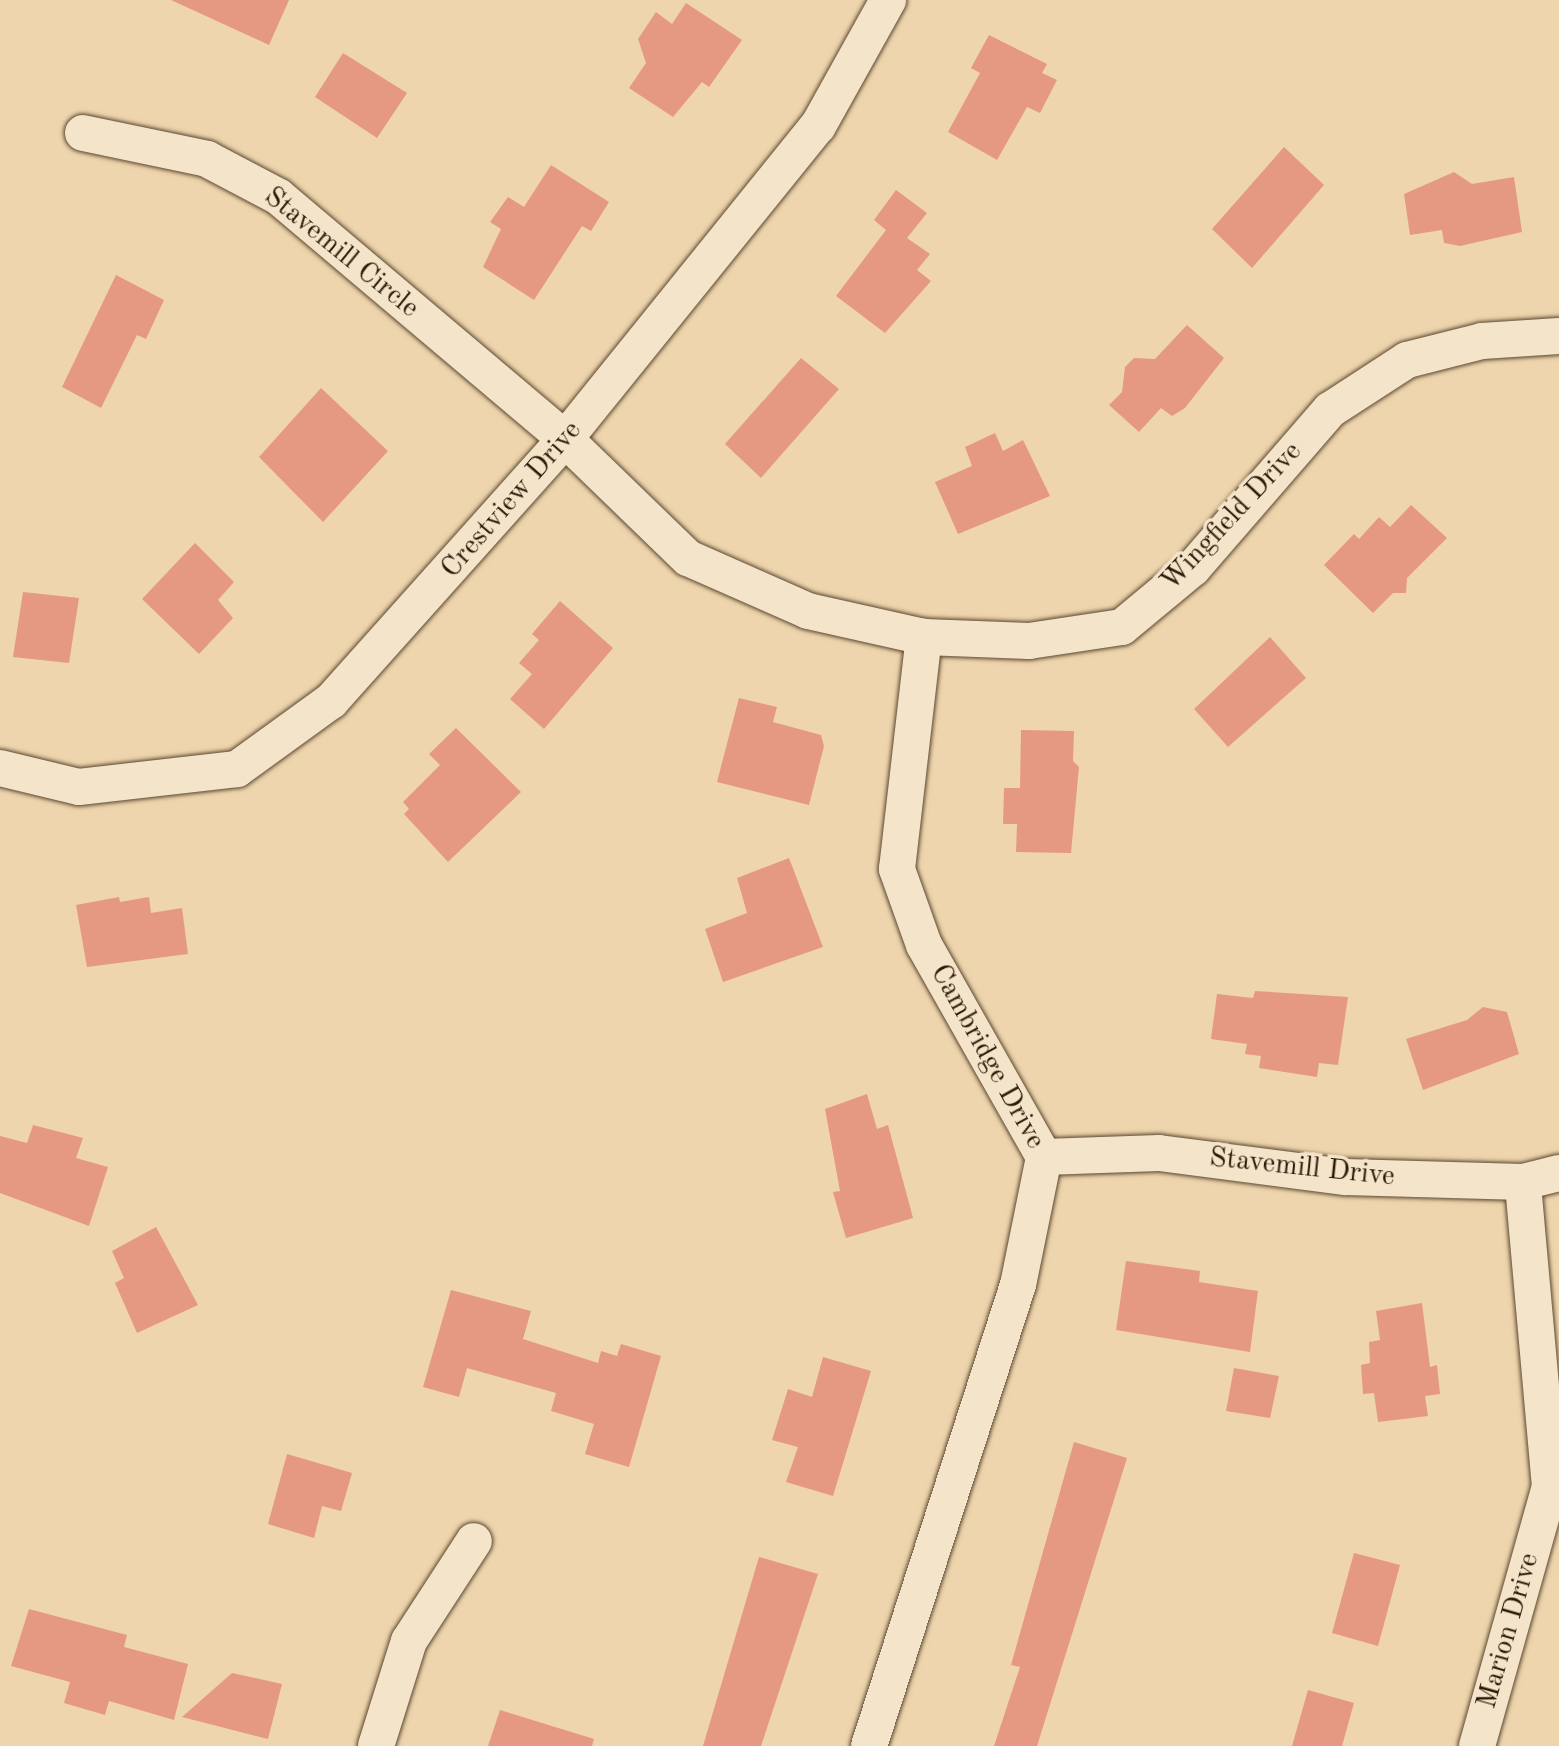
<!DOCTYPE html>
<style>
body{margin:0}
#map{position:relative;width:1559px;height:1746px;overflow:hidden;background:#eed5ad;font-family:"Old Standard TT",serif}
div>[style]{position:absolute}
.building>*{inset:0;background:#e59982}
.roads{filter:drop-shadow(0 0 2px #5c4831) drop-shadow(0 0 2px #5c4831)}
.minor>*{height:36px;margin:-18px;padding:0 18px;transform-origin:18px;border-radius:18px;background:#f4e4ca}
span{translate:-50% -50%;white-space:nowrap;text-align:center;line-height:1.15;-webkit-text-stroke:7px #f4e4ca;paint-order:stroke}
.street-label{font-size:28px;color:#2b1908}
</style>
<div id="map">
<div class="building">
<div style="clip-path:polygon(171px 0,289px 0,269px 45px)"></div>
<div style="clip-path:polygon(686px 3px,742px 40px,709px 87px,702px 82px,673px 117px,629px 88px,646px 63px,638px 39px,656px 12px,672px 24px)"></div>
<div style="clip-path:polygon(989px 35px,1047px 64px,1042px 73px,1057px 80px,1040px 113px,1027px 107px,997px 160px,948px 132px,980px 73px,971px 68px)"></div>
<div style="clip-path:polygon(343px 53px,407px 93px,377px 138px,315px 97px)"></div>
<div style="clip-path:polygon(1284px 147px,1324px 185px,1252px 268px,1212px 229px)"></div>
<div style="clip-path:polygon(551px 165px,609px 202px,591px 231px,582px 226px,534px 300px,483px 267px,501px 229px,490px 222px,508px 197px,524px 207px)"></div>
<div style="clip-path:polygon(1454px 172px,1472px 184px,1514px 177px,1522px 232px,1460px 246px,1444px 243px,1442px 230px,1410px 235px,1404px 194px)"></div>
<div style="clip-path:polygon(896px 190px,927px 213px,907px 238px,930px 254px,917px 270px,931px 281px,885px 333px,836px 296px,886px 230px,874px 220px)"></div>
<div style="clip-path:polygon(116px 275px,164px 300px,146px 339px,137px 335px,101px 408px,62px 387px)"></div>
<div style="clip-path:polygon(1187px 325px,1224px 358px,1185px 408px,1172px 416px,1161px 408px,1139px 432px,1109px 405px,1122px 392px,1125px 367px,1134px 358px,1155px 359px)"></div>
<div style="clip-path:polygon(801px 358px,839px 389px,761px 478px,725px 444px)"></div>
<div style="clip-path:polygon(321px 388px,388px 451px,323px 522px,259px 457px)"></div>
<div style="clip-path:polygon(995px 433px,1003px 451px,1023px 440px,1050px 496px,958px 534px,935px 482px,972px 466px,965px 447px)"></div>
<div style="clip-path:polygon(1411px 505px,1447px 538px,1407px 578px,1406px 593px,1393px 593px,1373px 613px,1324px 565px,1354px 534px,1359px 539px,1379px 517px,1390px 527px)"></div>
<div style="clip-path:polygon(195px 543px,234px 582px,218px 600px,233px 618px,199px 654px,142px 599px)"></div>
<div style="clip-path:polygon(23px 592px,79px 598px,69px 663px,13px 657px)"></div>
<div style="clip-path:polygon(560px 601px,613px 648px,544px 729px,510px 699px,532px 674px,519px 663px,539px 640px,532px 634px)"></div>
<div style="clip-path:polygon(1270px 637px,1306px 678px,1228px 747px,1194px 709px)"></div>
<div style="clip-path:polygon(739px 698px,777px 707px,773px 722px,821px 735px,824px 746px,809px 805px,717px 782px)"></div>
<div style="clip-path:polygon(456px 728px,521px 792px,448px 862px,404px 814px,409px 809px,403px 802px,440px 765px,429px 754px)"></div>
<div style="clip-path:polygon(1021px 730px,1074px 731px,1073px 761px,1079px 767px,1071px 853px,1016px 852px,1017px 824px,1003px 824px,1004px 788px,1020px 788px)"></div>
<div style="clip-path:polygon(789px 858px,823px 947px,723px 982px,705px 929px,747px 913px,737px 878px)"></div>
<div style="clip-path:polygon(119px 897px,120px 902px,149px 897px,151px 913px,182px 908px,188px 954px,87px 967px,76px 905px)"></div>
<div style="clip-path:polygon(1255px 991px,1348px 997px,1338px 1065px,1319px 1063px,1317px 1077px,1259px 1068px,1261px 1056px,1245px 1054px,1247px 1044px,1211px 1039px,1217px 994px,1253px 998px)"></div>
<div style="clip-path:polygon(1483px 1007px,1507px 1012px,1519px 1054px,1423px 1090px,1406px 1039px,1467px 1020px)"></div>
<div style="clip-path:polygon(867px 1094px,877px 1129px,888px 1125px,913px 1218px,846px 1238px,833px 1192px,840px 1191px,825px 1109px)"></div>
<div style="clip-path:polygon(33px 1125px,83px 1138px,76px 1158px,108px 1167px,89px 1226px,0 1193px,0 1136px,27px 1143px)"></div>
<div style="clip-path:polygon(156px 1227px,198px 1305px,137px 1333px,115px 1283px,124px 1278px,112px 1251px)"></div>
<div style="clip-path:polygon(1126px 1261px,1200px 1271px,1199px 1282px,1258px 1291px,1250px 1352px,1116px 1330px)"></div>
<div style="clip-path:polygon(451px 1290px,531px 1311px,523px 1339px,598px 1363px,601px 1351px,617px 1356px,621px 1344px,661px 1356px,629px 1467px,585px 1454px,594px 1424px,551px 1411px,556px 1393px,467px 1368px,459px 1397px,423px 1387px)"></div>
<div style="clip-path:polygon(1422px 1303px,1430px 1367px,1437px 1365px,1440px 1394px,1425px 1396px,1428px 1416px,1378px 1422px,1374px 1393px,1363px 1394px,1361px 1365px,1370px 1363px,1369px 1342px,1380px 1340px,1376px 1311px)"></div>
<div style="clip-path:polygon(823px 1357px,871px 1371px,833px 1496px,786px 1482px,798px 1447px,772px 1440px,788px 1389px,812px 1397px)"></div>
<div style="clip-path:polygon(1234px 1368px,1279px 1376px,1270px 1418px,1226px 1411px)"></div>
<div style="clip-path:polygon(1074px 1442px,1127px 1458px,1037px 1746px,994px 1746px,1020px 1667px,1011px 1665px)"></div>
<div style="clip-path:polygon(287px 1454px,352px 1473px,341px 1511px,322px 1506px,314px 1538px,268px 1524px)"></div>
<div style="clip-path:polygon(1354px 1553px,1400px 1565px,1378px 1646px,1332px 1633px)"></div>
<div style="clip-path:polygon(759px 1557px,818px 1574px,761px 1746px,703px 1746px)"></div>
<div style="clip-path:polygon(29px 1609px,127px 1635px,124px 1647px,188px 1664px,174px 1720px,109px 1701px,105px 1715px,64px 1703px,70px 1682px,11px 1666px)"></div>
<div style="clip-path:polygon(232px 1673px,282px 1684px,268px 1739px,182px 1717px)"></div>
<div style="clip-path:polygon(1308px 1690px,1354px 1703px,1342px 1746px,1292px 1746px)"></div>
<div style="clip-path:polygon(500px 1710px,594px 1739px,592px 1746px,488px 1746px)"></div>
</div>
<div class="roads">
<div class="minor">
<div style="left:83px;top:133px;width:127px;rotate:11.8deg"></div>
<div style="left:207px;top:159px;width:81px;rotate:27.8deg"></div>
<div style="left:279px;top:197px;width:375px;rotate:40.2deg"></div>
<div style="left:565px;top:439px;width:171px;rotate:44.1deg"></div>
<div style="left:688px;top:558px;width:131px;rotate:23.8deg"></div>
<div style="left:808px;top:611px;width:119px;rotate:12.6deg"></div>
<div style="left:924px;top:637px;width:105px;rotate:2.2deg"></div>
<div style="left:1029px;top:641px;width:94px;rotate:-8.6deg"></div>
<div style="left:1122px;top:627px;width:92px;rotate:-39.7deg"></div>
<div style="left:1193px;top:568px;width:209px;rotate:-49.1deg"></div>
<div style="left:1330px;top:410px;width:92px;rotate:-33deg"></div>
<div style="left:1407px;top:360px;width:77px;rotate:-14.2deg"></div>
<div style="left:1482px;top:341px;width:77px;rotate:-3.7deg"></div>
<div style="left:0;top:768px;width:81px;rotate:13.5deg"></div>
<div style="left:79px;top:787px;width:159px;rotate:-6.5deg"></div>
<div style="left:237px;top:769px;width:116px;rotate:-35.9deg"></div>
<div style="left:331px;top:701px;width:351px;rotate:-48.2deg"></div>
<div style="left:565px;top:439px;width:402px;rotate:-51.1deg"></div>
<div style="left:818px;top:126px;width:144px;rotate:-60.9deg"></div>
<div style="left:1044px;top:1157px;width:115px;rotate:-2deg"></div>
<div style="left:1159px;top:1153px;width:188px;rotate:7.4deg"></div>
<div style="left:1345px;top:1177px;width:178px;rotate:1.6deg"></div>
<div style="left:1523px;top:1182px;width:37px;rotate:-14deg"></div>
<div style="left:376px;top:1746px;width:110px;rotate:-72.6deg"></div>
<div style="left:409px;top:1641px;width:119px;rotate:-57deg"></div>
<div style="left:869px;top:1746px;width:484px;rotate:-72.1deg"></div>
<div style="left:1018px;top:1285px;width:131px;rotate:-78.5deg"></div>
<div style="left:1044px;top:1157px;width:244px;rotate:-119.5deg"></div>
<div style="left:924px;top:945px;width:81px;rotate:-109.6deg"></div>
<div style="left:897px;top:869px;width:234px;rotate:-83.4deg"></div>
<div style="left:1477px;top:1746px;width:269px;rotate:-74.3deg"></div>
<div style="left:1550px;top:1487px;width:306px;rotate:-95.1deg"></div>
</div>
</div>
<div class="street-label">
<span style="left:341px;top:253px;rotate:39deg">Stavemill Circle</span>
<span style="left:512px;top:500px;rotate:-49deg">Crestview Drive</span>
<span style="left:1232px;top:517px;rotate:-47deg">Wingfield Drive</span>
<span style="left:987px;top:1057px;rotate:61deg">Cambridge Drive</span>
<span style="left:1302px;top:1168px;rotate:6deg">Stavemill Drive</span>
<span style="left:1509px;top:1631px;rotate:-74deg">Marion Drive</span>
</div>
</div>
